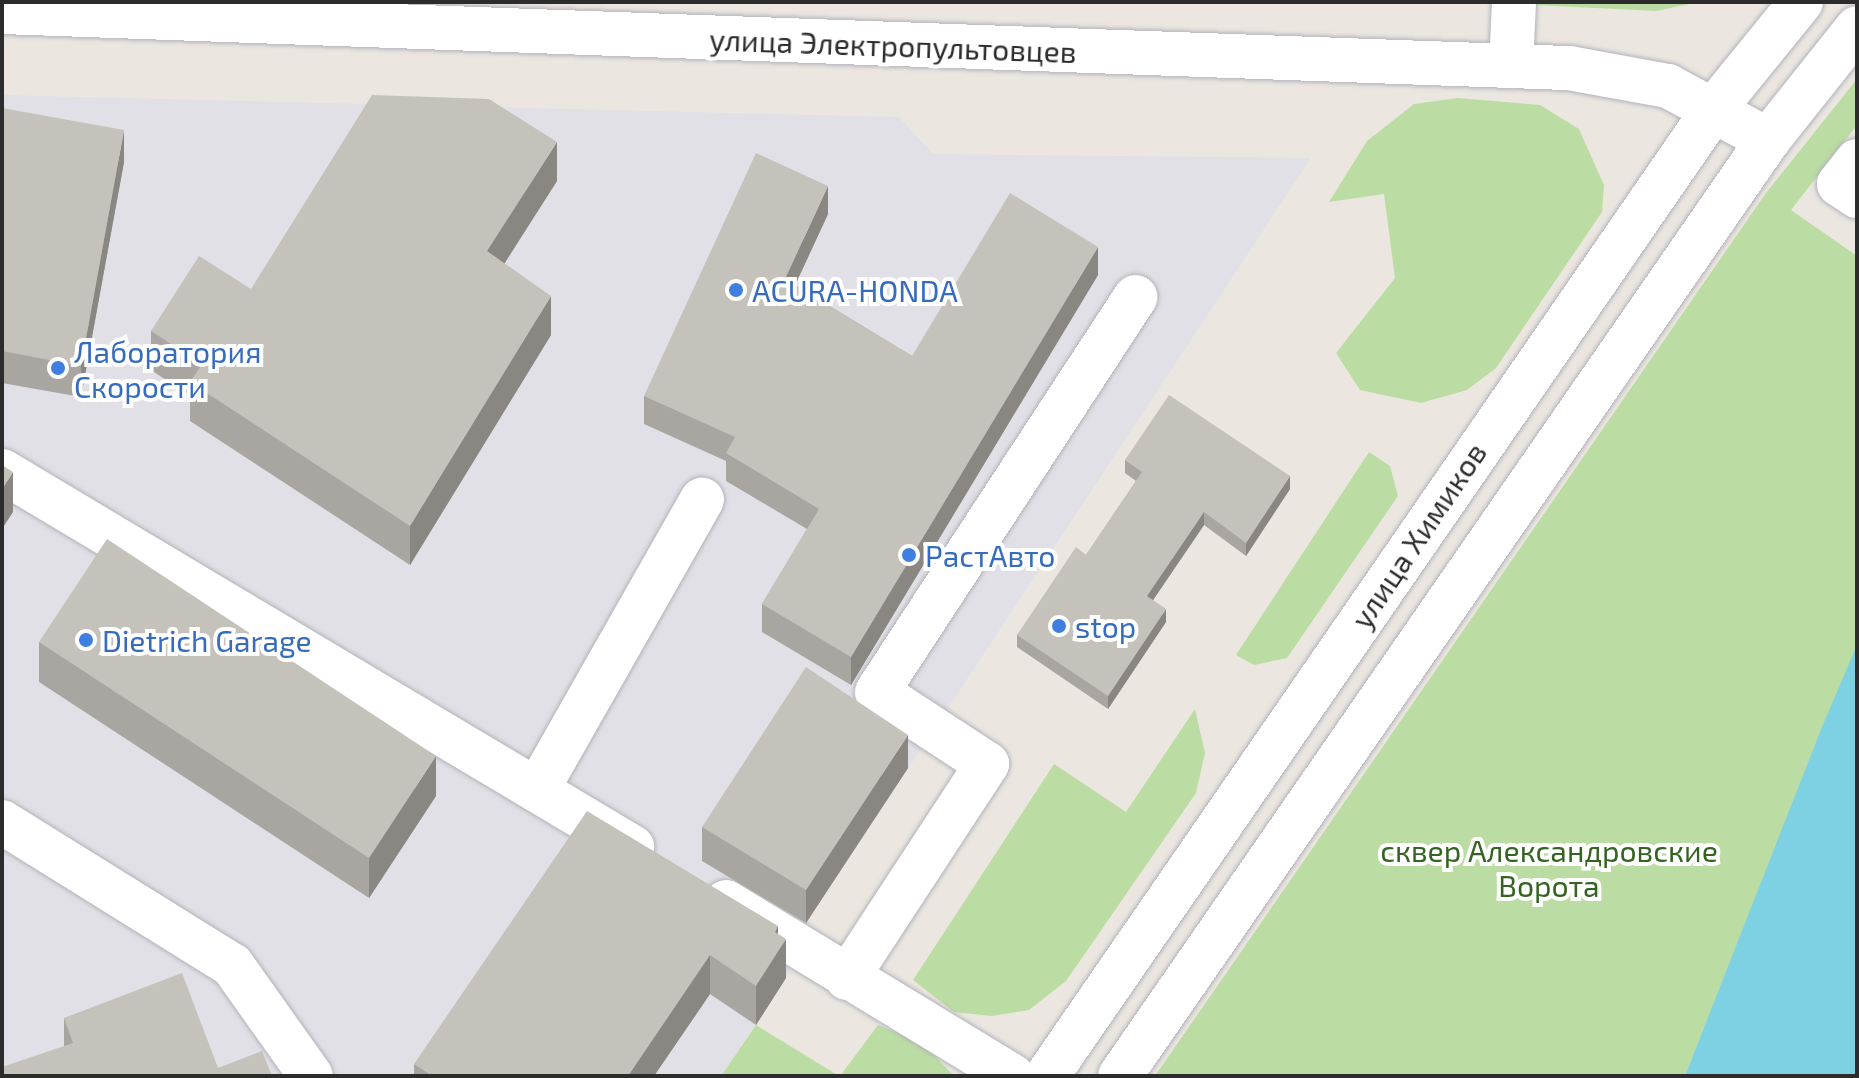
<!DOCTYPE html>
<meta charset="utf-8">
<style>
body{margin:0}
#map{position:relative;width:1859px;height:1078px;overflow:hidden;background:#ece6e0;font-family:"Exo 2",sans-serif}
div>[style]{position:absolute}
.industrial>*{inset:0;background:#e1e0e6}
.green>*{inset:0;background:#bbdda3}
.water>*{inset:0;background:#7ed0e3}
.roads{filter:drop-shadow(0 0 2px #b1b3bb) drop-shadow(0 0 2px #b1b3bb)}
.minor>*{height:44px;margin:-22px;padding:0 22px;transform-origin:22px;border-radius:22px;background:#fff}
.wall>*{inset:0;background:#a9a6a1}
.shaded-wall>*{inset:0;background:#8a8783}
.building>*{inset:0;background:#c5c1bb}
.dots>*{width:22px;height:22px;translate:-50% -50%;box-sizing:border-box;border:4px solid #fff;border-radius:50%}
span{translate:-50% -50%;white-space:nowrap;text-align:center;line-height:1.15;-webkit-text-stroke:8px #fff;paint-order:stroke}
.street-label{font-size:30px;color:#2c2c2c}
.shop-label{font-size:30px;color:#366cbe}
.left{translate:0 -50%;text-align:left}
.park-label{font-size:30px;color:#356322}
.frame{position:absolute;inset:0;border:4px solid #2c2c2c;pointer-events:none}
</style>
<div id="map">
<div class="industrial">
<div style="clip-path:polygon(2px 95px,899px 117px,933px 154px,1311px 158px,812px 914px,786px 978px,721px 1076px,2px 1076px)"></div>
</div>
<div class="green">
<div style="clip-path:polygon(1475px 2px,1699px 2px,1656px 11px)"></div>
<div style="clip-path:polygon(1857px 79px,1857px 125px,1791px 210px,1857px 256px,1857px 645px,1685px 1076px,1155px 1076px,1766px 193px)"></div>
<div style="clip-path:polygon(1458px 98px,1540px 105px,1579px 129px,1604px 185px,1602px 212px,1496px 368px,1467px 390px,1421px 403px,1360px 390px,1336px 353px,1395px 278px,1384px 194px,1329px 202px,1367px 141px,1414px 104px)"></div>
<div style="clip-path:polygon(1369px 452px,1390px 466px,1398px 496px,1287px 658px,1254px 665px,1236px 655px)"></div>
<div style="clip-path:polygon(1195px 709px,1205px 753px,1196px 793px,1066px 981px,1029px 1010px,992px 1016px,954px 1012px,913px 980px,1054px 764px,1126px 812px)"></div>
<div style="clip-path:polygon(756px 1025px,839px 1076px,721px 1076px)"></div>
<div style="clip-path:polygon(878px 1025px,923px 1044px,954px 1076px,840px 1076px)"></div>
</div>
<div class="water">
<div style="clip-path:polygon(1857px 645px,1857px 1076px,1685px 1076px,1822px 727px)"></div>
</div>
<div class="roads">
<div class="minor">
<div style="left:2px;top:12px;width:1568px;rotate:2.05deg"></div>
<div style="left:1569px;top:68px;width:101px;rotate:10.3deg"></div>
<div style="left:1668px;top:86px;width:114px;rotate:28.4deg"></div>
<div style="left:1511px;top:66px;width:64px;rotate:-87.3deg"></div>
<div style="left:1857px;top:161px;width:29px;rotate:128deg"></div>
<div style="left:1839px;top:184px;width:22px;rotate:34deg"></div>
<div style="left:2px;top:471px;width:734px;rotate:30.83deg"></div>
<div style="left:537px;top:790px;width:334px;rotate:-60.4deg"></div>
<div style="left:2px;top:822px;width:271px;rotate:31.9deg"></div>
<div style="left:232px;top:965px;width:136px;rotate:54.6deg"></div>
<div style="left:726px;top:902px;width:335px;rotate:31.3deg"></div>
<div style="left:847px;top:978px;width:256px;rotate:-56.8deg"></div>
<div style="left:987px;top:764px;width:131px;rotate:-146.8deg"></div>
<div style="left:877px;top:692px;width:472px;rotate:-56.8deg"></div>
<div style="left:1047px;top:1076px;width:1175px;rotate:-55.4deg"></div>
<div style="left:1714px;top:109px;width:138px;rotate:-50.9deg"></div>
<div style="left:1120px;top:1076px;width:1138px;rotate:-55.3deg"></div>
<div style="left:1768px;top:140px;width:143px;rotate:-51.5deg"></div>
</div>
</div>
<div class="wall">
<div style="clip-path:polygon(2px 108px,124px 162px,81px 397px,2px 383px)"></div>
<div style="clip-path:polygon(557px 181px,504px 263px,551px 335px,410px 565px,190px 421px,190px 396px,151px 370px,151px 331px,251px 289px)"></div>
<div style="clip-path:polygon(828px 214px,795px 285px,912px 356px,1098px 275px,851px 685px,762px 632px,762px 604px,807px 529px,726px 481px,726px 461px,644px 424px,644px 396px)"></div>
<div style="clip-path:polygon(1125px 460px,1290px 489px,1246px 556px,1204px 525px,1153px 600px,1166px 622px,1108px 709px,1017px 647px,1017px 635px,1086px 555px,1136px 481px,1125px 473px)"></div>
<div style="clip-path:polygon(39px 642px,436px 796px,369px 898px,39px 682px)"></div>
<div style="clip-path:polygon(908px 768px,806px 923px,702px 861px,702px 827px)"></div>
<div style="clip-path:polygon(778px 926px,778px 934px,786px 978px,756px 1025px,710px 994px,654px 1076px,414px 1076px,414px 1064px)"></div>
<div style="clip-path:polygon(64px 1018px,218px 1068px,64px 1046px)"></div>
</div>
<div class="shaded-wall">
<div style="clip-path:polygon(124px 130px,124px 162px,81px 397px,81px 366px)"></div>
<div style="clip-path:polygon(557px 142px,557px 181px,487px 291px,487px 251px)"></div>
<div style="clip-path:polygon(828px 186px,828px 214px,785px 307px,785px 279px)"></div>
<div style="clip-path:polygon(1098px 247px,1098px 275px,851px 685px,851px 657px)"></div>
<div style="clip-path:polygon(551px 296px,551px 335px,410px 565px,410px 526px)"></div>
<div style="clip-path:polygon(13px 472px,13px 512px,2px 529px,2px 489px)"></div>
<div style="clip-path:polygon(1290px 476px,1290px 489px,1246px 556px,1246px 543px)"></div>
<div style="clip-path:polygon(1204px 512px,1204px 525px,1147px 609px,1147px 596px)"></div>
<div style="clip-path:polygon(1166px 609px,1166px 622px,1108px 709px,1108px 696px)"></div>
<div style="clip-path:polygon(908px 735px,908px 768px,806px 923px,806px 890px)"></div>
<div style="clip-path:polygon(436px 756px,436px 796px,369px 898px,369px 858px)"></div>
<div style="clip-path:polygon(778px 926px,778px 950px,786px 939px,786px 978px,756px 1025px,756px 986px,775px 932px)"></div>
<div style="clip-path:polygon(710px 955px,710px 994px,654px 1076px,628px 1076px)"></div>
</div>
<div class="building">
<div style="clip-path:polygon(372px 95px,489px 99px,557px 142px,487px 251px,551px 296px,410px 526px,190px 382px,202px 364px,151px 331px,199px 256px,251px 289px)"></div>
<div style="clip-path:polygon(2px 108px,124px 130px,81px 366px,2px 351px)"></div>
<div style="clip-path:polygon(756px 153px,828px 186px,785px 279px,912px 356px,1010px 193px,1098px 247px,851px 657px,762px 604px,819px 509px,726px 453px,735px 437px,644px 396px)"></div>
<div style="clip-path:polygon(1169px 395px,1290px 476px,1246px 543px,1204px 512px,1147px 596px,1166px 609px,1108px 696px,1017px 635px,1076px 547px,1086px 555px,1142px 472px,1125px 460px)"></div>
<div style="clip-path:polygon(2px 465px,13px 472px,2px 489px)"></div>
<div style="clip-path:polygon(107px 539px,436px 756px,369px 858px,39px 642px)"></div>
<div style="clip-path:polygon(806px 667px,908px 735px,806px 890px,702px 827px)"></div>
<div style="clip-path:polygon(587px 811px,778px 926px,775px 932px,786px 939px,756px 986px,710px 955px,628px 1076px,432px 1076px,414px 1064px)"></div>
<div style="clip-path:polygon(182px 973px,218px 1068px,262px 1051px,272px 1076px,2px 1076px,2px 1067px,73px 1043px,64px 1018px)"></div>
</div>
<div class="dots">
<div style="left:736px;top:290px;background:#3f7fe0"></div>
<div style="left:58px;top:368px;background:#3f7fe0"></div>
<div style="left:909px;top:555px;background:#3f7fe0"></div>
<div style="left:1059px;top:626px;background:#3f7fe0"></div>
<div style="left:86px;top:640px;background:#3f7fe0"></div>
</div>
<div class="street-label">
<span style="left:893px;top:45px;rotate:2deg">улица Электропультовцев</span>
<span style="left:1418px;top:535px;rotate:-56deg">улица Химиков</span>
</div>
<div class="shop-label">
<span class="left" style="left:752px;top:290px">ACURA-HONDA</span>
<span class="left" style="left:74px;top:368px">Лаборатория<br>Скорости</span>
<span class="left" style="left:925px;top:555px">РастАвто</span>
<span class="left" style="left:1075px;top:626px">stop</span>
<span class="left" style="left:102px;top:640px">Dietrich Garage</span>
</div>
<div class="park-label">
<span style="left:1549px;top:867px">сквер Александровские<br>Ворота</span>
</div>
<div class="frame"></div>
</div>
